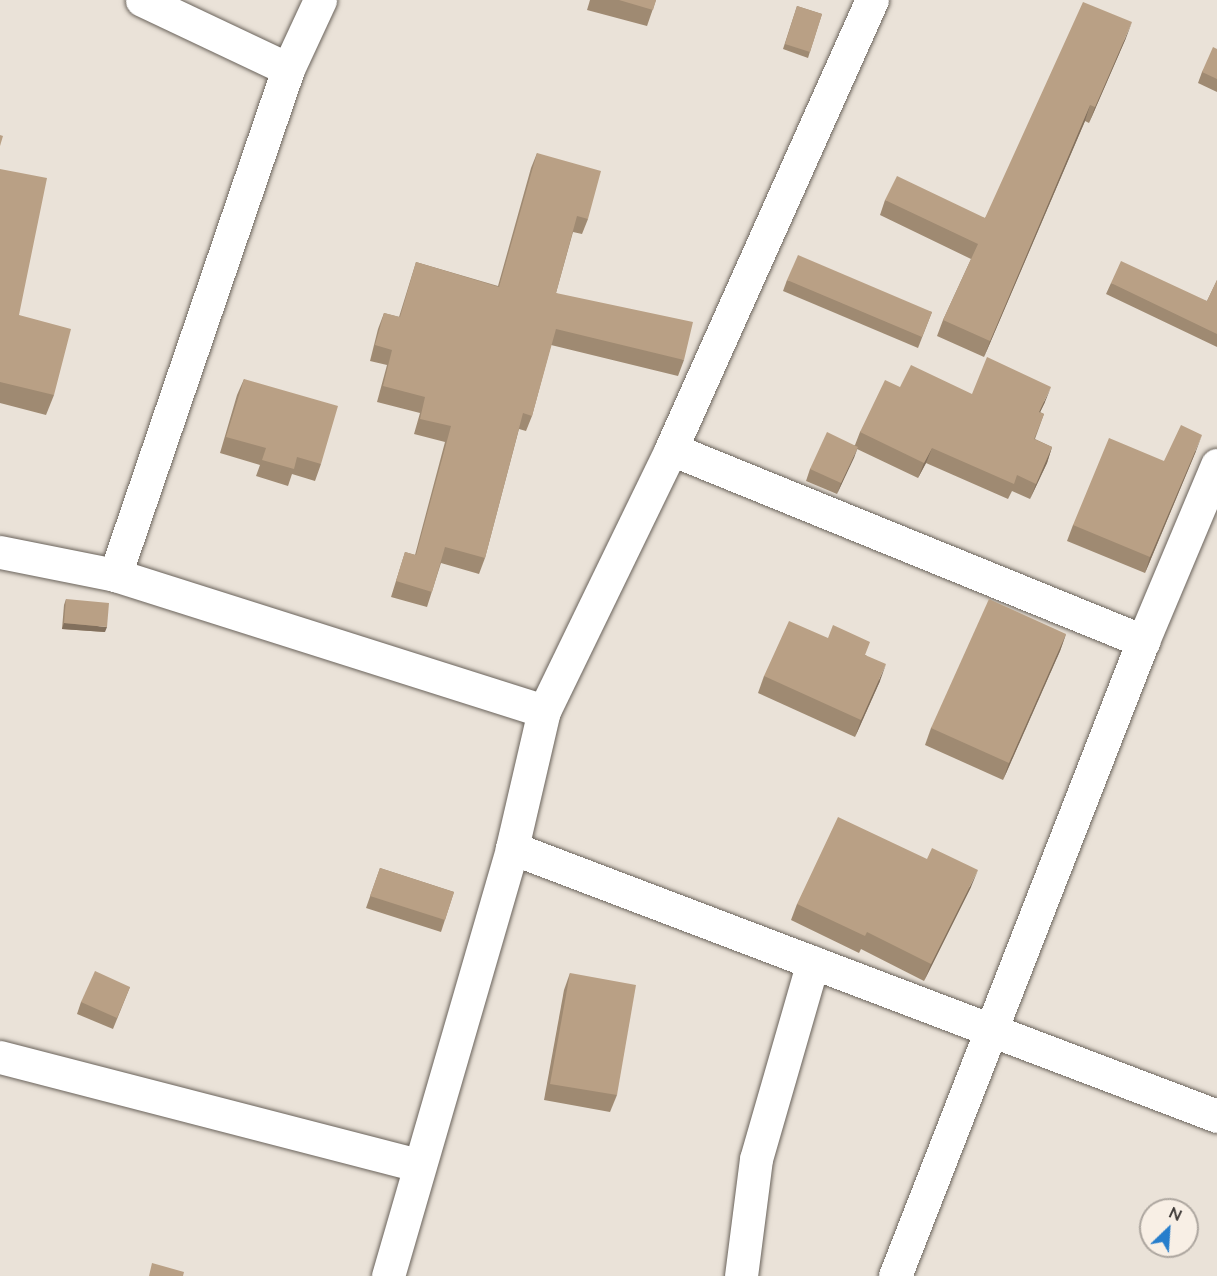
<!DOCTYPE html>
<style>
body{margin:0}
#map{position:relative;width:1217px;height:1276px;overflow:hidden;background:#eae2d8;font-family:Lato,sans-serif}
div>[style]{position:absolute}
.roads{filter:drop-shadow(0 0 2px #6a635b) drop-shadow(0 0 2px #6a635b)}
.minor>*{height:33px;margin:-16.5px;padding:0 16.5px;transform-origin:16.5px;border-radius:16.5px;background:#fff}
.wall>*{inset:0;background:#9f8a72}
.shaded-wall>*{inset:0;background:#82705d}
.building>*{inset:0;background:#b9a085}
span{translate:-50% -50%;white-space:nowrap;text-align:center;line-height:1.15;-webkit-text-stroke:5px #f8efe5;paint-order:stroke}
.north{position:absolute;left:1139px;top:1198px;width:60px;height:60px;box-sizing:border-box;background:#f8efe5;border:2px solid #ada69f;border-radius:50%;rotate:25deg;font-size:16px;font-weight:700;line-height:24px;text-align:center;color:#3c3835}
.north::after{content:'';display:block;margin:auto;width:21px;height:27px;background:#277ecc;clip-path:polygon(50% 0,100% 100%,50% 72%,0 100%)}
</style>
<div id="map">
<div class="roads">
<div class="minor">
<div style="left:142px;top:0;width:161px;rotate:25.3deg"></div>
<div style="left:671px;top:449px;width:510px;rotate:22.14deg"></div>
<div style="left:0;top:552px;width:117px;rotate:11.3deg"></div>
<div style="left:115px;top:575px;width:450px;rotate:17.6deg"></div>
<div style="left:115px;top:575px;width:535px;rotate:-71.12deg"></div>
<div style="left:288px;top:69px;width:76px;rotate:-65.1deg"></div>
<div style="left:512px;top:848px;width:754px;rotate:20.81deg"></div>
<div style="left:0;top:1057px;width:431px;rotate:14.5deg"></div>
<div style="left:388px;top:1276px;width:446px;rotate:-73.8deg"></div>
<div style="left:512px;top:848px;width:141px;rotate:-76.9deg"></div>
<div style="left:544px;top:711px;width:291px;rotate:-64.1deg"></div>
<div style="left:671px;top:449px;width:492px;rotate:-65.9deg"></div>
<div style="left:741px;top:1276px;width:118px;rotate:-82.7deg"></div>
<div style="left:756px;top:1159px;width:205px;rotate:-73.9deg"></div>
<div style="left:895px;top:1276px;width:682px;rotate:-68.67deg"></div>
<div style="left:1143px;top:641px;width:191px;rotate:-67.2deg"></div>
</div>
</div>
<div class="wall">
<div style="clip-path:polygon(590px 0,656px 0,647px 26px,587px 10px)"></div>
<div style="clip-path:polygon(797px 6px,822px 14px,808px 58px,783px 49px)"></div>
<div style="clip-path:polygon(1126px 38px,1089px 123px,1085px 121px,984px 357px,937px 336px,943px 320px,971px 259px,880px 215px,885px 200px,985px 218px)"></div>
<div style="clip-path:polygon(1217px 49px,1217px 92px,1198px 83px,1202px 72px)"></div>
<div style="clip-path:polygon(537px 153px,588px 219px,582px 234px,573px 232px,556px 293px,684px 360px,678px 376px,551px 345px,532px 416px,526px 431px,519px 429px,485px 558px,479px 574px,441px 563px,427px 607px,391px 597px,405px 552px,415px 555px,445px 442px,414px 434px,420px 413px,377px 402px,387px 365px,370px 361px,378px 329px,384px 313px,399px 317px,416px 262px,498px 286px,531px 168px)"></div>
<div style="clip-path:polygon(0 169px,19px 315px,54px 395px,46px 415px,0 403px)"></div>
<div style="clip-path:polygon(787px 280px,932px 312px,918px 348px,783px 291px)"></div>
<div style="clip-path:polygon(1217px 280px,1217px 347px,1106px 294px,1111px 283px,1207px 301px)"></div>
<div style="clip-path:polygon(244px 379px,321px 464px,315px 481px,292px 474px,288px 486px,256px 476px,260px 465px,220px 453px,237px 395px)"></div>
<div style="clip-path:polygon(900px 387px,1045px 402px,1040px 412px,1044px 414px,1035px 439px,1052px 447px,1047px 463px,1030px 499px,1012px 491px,1008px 499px,926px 463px,918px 478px,857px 449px,837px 494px,806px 481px,810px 469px,855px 445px,860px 432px)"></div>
<div style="clip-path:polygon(1196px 451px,1145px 573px,1067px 541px,1073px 525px,1164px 461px)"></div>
<div style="clip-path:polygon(66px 599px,105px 632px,62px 629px,64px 605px)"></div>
<div style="clip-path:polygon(1066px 634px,1060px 651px,1003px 780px,925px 745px,931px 728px)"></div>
<div style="clip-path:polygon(866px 655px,880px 681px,855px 737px,758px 693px,764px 676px)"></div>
<div style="clip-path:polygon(380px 868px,454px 892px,441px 932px,366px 908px)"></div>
<div style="clip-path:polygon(971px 887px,924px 981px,861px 949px,859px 953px,791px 920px,797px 904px)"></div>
<div style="clip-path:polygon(570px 973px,617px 1095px,610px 1112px,544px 1100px,564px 990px)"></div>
<div style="clip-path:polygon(130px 987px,113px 1029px,77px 1014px,81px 1002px)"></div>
</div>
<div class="shaded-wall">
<div style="clip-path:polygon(1132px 22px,1126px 38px,1089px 123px,1095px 107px)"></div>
<div style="clip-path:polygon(1090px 105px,1085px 121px,984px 357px,990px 341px)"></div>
<div style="clip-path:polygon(1051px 387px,1045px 402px,1033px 427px,1039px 412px)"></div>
<div style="clip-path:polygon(1202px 435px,1196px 451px,1145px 573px,1150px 557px)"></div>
<div style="clip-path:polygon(858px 447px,854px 458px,837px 494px,841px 483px)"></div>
<div style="clip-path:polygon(1052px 447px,1047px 463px,1030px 499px,1036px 484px)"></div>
<div style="clip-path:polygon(932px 448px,926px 463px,918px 478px,924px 463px)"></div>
<div style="clip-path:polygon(64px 623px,107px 627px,105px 632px,62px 629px)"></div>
<div style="clip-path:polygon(1066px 634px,1060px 651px,1003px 780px,1009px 763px)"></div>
<div style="clip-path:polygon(886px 664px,880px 681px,855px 737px,861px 720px)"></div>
<div style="clip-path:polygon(978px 870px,971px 887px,924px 981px,931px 964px)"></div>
</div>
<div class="building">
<div style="clip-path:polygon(619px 0,656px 0,653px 10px)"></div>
<div style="clip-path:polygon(1083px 2px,1132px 22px,1095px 107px,1090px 105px,990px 341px,943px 320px,978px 244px,885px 200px,897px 176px,985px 218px)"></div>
<div style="clip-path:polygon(797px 6px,822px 14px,810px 52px,785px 44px)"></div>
<div style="clip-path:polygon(1213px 47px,1217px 49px,1217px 79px,1202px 72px)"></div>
<div style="clip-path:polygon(0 135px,3px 136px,0 146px)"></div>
<div style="clip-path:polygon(537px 153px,601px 171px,588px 219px,577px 216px,556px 293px,693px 322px,684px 360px,556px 329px,532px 416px,523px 413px,485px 558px,445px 547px,432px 592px,396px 581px,405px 552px,416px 555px,451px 426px,420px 419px,425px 397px,383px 386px,392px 350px,375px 345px,384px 313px,400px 317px,416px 262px,499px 287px)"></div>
<div style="clip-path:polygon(0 169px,47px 178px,19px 315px,71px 329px,54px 395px,0 382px)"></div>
<div style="clip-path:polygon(798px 255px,932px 312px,922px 337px,787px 280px)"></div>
<div style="clip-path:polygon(1121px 261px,1207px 301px,1217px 280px,1217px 334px,1111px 283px)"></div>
<div style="clip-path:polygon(987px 357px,1051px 387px,1039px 412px,1044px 414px,1034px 439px,1052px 447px,1036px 484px,1017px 475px,1014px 484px,932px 448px,924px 463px,860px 432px,885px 380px,900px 387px,911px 365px,972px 394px)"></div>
<div style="clip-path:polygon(244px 379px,338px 406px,321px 464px,297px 457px,294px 469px,262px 460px,266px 448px,226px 437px)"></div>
<div style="clip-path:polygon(1181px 425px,1202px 435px,1150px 557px,1073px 525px,1109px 438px,1164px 461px)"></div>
<div style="clip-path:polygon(827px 432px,858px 447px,841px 483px,810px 469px)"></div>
<div style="clip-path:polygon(66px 599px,109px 603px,107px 627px,64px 623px)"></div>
<div style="clip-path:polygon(989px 599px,1066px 634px,1009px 763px,931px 728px)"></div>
<div style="clip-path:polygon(789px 621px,828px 638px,833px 625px,870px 642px,865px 655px,886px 664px,861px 720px,764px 676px)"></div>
<div style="clip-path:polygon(838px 817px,927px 859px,932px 848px,978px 870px,931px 964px,867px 932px,865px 936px,797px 904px)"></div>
<div style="clip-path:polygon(380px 868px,454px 892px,445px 920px,370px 896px)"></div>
<div style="clip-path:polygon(95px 971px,130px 987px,117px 1018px,81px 1002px)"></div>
<div style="clip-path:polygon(570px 973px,636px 985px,617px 1095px,550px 1084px)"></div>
<div style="clip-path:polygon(152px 1263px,184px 1272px,183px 1276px,149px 1276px)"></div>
</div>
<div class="north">N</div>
</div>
